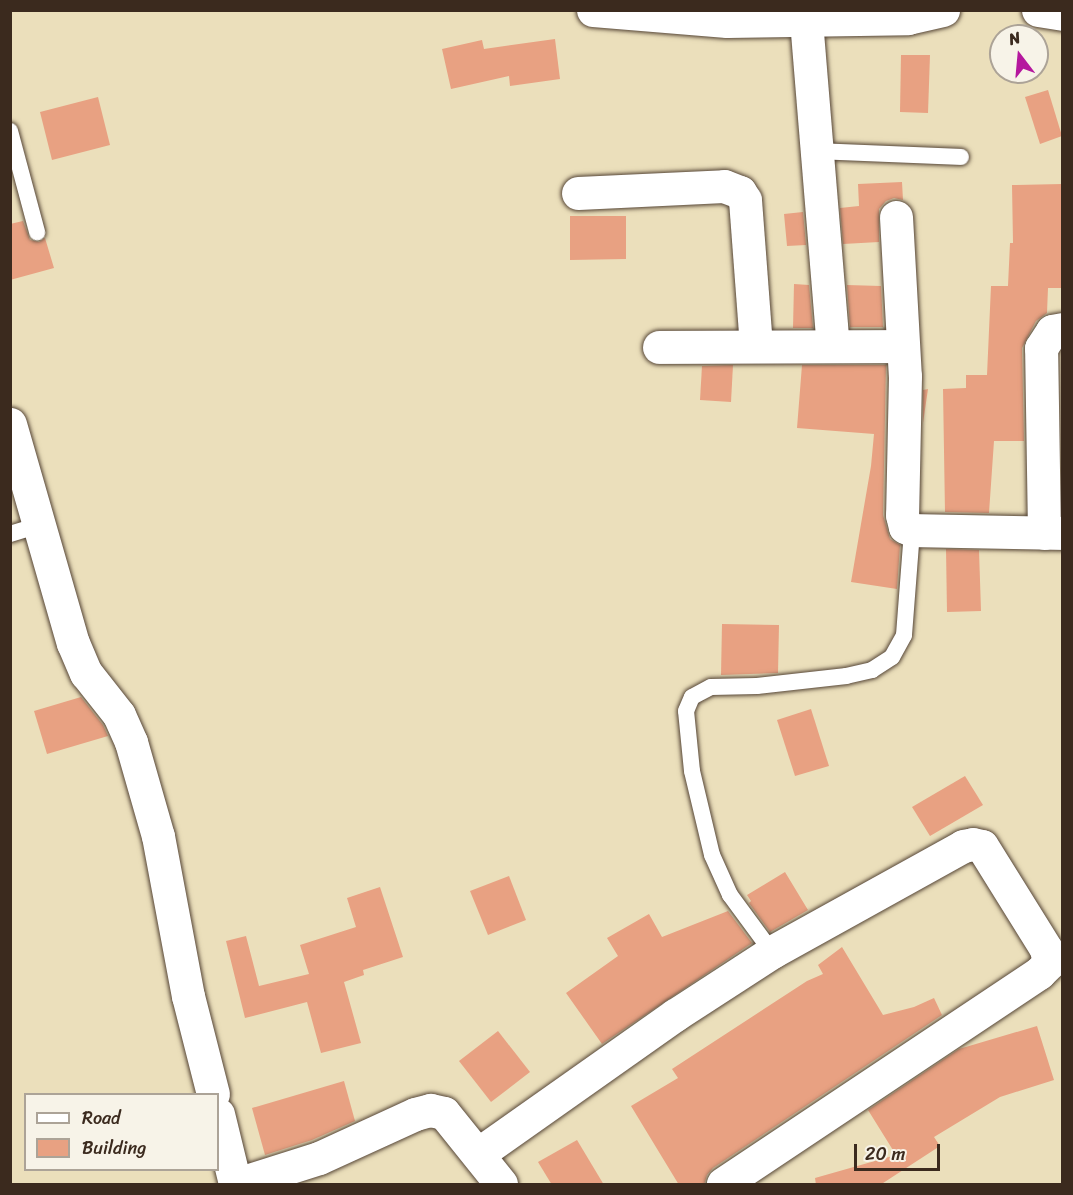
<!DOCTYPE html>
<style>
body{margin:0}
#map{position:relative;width:1073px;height:1195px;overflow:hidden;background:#ebdfbb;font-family:Sriracha,sans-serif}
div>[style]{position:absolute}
.building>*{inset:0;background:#e8a182}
.roads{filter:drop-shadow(0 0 2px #554536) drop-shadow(0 0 2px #554536)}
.lane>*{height:16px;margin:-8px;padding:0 8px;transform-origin:8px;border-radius:8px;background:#fff}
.street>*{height:33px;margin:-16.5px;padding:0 16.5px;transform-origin:16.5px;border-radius:16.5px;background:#fff}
span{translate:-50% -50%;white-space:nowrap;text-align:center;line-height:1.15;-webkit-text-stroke:5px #f7f3e8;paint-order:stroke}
.frame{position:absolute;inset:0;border:12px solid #3b2a1e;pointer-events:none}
.legend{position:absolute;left:24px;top:1093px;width:195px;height:78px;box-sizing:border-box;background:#f7f3e8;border:2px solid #aca397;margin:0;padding:8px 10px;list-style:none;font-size:18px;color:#3b2a1e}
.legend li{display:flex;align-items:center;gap:12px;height:30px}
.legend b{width:30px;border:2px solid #aca397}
.north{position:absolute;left:989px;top:24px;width:60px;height:60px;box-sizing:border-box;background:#f7f3e8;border:2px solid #aca397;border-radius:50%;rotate:344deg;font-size:16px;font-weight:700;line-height:24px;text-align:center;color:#3b2a1e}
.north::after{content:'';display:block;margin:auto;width:21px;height:27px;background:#b5179e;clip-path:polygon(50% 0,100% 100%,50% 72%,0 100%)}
.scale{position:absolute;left:854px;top:1144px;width:86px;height:27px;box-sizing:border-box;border:3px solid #3b2a1e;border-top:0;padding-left:8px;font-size:18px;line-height:21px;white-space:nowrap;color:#3b2a1e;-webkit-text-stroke:4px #f7f3e8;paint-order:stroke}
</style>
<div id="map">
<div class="building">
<div style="clip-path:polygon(555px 39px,560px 79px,510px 86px,509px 76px,451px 89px,442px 49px,482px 40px,484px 49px)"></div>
<div style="clip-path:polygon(901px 55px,930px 55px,928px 113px,900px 112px)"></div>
<div style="clip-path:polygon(1048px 90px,1062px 136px,1040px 144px,1025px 97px)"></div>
<div style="clip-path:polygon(98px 97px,110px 145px,52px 160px,40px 112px)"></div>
<div style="clip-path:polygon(902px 182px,903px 200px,894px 198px,886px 201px,879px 209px,879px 242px,843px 244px,840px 208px,859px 206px,858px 184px)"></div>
<div style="clip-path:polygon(1062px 184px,1062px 288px,1048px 288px,1047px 313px,1036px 321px,1022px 348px,1024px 441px,994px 441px,989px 513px,945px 512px,943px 389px,966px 388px,966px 375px,987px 375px,991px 286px,1008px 286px,1010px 243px,1013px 243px,1012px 185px)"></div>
<div style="clip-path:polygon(803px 212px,806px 245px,787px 246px,784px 214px)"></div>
<div style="clip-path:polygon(570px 216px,626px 216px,626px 259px,570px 260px)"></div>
<div style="clip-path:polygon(23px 221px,30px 240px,39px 242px,45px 238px,54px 268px,10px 280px,10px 224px)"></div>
<div style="clip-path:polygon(794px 284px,809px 285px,813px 328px,793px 328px)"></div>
<div style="clip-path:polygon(847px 285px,881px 286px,883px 327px,850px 327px)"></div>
<div style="clip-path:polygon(733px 365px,731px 402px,700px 400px,702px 366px)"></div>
<div style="clip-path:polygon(802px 365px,886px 365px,883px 515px,890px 539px,900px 545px,897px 589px,851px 582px,871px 466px,874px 434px,797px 428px)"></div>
<div style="clip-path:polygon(928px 389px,923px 423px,923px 390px)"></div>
<div style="clip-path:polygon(946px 549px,979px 550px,981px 611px,947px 612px)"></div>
<div style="clip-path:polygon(722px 624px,779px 625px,778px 673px,721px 675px)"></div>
<div style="clip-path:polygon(81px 697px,103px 725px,108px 736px,47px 754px,34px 711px)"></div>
<div style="clip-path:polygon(811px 709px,829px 766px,795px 776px,777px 720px)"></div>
<div style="clip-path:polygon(965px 776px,983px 805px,930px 836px,912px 807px)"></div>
<div style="clip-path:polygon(785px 872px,808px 910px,770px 932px,749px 903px,751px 901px,747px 895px)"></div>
<div style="clip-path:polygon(509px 876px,526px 920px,488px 935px,470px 891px)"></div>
<div style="clip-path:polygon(380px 887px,403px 957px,363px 970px,364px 975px,344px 982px,361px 1043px,321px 1053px,307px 1002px,245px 1018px,226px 941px,246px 936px,259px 986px,309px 974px,300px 945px,356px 927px,347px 898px)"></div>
<div style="clip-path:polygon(728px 911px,752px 943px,602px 1044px,566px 993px,618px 956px,607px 938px,649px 914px,662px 937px)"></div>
<div style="clip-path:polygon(842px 947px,883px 1015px,914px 1007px,934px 998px,942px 1015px,713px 1168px,707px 1175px,704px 1185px,679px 1185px,631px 1106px,678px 1078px,672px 1069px,807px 981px,823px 974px,818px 965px)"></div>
<div style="clip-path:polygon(1037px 1026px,1054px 1080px,1000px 1097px,934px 1137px,940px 1146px,880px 1185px,816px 1185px,815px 1178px,896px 1155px,868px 1110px,959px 1049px)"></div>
<div style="clip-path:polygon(498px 1031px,530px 1072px,491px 1102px,459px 1061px)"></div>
<div style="clip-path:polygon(344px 1081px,355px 1121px,312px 1140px,265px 1155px,252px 1108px)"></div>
<div style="clip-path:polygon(577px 1140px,604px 1185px,552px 1185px,538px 1162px)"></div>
</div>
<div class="roads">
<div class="lane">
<div style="left:10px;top:131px;width:105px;rotate:75deg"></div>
<div style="left:817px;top:151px;width:144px;rotate:2.4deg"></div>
<div style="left:10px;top:534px;width:31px;rotate:-17deg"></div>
<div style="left:772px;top:952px;width:71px;rotate:-126.4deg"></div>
<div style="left:730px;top:895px;width:44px;rotate:-114.2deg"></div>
<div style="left:712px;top:855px;width:86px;rotate:-103.4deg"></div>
<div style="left:692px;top:771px;width:60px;rotate:-95.7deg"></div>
<div style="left:686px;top:711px;width:15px;rotate:-67deg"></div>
<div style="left:692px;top:697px;width:21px;rotate:-28deg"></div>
<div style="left:711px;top:687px;width:46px;rotate:-1.2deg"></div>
<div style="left:757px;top:686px;width:90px;rotate:-6.4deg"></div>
<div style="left:846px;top:676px;width:27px;rotate:-13deg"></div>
<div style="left:872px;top:670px;width:24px;rotate:-33deg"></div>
<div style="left:892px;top:657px;width:25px;rotate:-61deg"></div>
<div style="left:904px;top:635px;width:105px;rotate:-85.6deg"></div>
</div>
<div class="street">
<div style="left:593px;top:10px;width:134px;rotate:4.7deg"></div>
<div style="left:727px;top:21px;width:181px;rotate:-0.9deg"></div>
<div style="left:908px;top:18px;width:36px;rotate:-13deg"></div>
<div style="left:1038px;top:10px;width:24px;rotate:9deg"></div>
<div style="left:806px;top:20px;width:326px;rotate:85.3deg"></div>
<div style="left:578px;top:193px;width:146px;rotate:-2.7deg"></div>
<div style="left:724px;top:186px;width:17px;rotate:21deg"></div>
<div style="left:740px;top:192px;width:9px;rotate:58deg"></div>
<div style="left:745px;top:200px;width:145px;rotate:85.7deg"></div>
<div style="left:896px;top:217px;width:159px;rotate:86.8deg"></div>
<div style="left:905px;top:376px;width:139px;rotate:91.2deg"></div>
<div style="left:902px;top:515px;width:12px;rotate:76deg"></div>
<div style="left:905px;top:527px;width:8px;rotate:23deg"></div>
<div style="left:912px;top:530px;width:150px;rotate:1.1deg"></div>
<div style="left:659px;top:347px;width:244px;rotate:-0.2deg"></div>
<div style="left:10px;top:424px;width:228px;rotate:74deg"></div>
<div style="left:73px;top:643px;width:33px;rotate:67deg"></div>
<div style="left:86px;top:673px;width:53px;rotate:51.8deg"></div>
<div style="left:119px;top:715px;width:30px;rotate:66deg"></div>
<div style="left:131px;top:742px;width:98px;rotate:74deg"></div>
<div style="left:158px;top:836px;width:163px;rotate:79.4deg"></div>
<div style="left:188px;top:996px;width:101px;rotate:75.7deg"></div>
<div style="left:1044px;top:533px;width:185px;rotate:-90.9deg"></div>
<div style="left:1041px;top:348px;width:20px;rotate:-57deg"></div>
<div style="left:1052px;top:331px;width:10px;rotate:-11deg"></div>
<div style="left:218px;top:1114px;width:72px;rotate:76.3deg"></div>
<div style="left:478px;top:1154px;width:241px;rotate:-35.2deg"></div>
<div style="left:675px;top:1015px;width:116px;rotate:-33deg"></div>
<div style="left:772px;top:952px;width:218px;rotate:-29deg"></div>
<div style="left:963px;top:846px;width:10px;rotate:-11deg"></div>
<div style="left:973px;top:844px;width:9px;rotate:13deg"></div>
<div style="left:982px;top:846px;width:121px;rotate:58.1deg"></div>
<div style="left:1046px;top:949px;width:14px;rotate:78deg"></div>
<div style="left:1049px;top:963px;width:14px;rotate:135deg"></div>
<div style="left:1039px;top:973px;width:380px;rotate:146.3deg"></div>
<div style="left:237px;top:1184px;width:86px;rotate:-17.6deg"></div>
<div style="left:319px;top:1158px;width:106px;rotate:-24.6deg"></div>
<div style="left:415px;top:1114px;width:16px;rotate:-15deg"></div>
<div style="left:430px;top:1110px;width:14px;rotate:12deg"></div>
<div style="left:444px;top:1113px;width:91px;rotate:51.2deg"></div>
</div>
</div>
<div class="frame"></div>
<ul class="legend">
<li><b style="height:8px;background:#fff"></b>Road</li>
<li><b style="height:16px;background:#e8a182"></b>Building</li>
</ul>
<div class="north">N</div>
<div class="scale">20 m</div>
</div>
